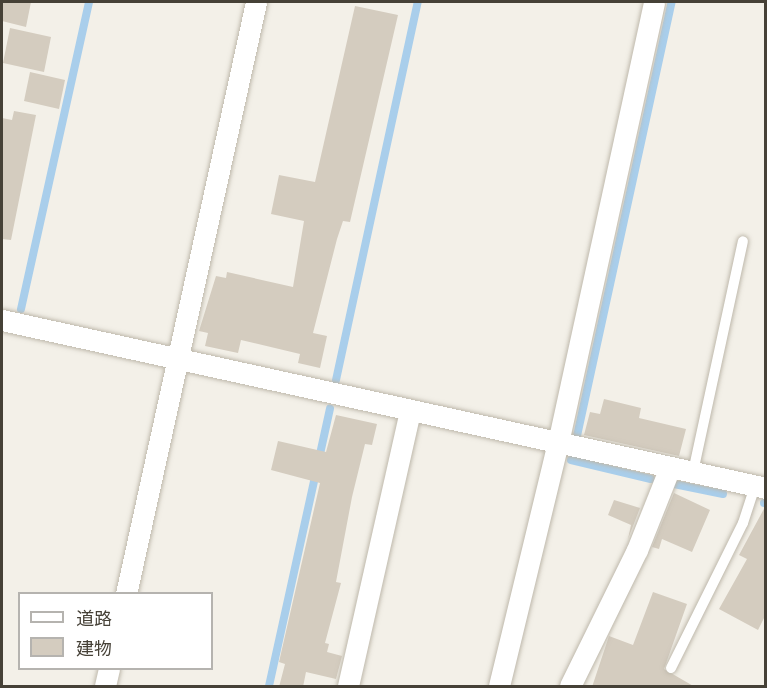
<!DOCTYPE html>
<meta charset="utf-8">
<style>
body{margin:0}
#map{position:relative;width:767px;height:688px;overflow:hidden;background:#f3f0e8;font-family:Raleway,"Noto Sans JP",sans-serif}
div>[style]{position:absolute}
.stream>*{height:8px;margin:-4px;padding:0 4px;transform-origin:4px;border-radius:4px;background:#a9ceeb}
.building>*{inset:0;background:#d4ccbf}
.roads{filter:drop-shadow(0 0 2px #beb8ab) drop-shadow(0 0 2px #beb8ab)}
.service>*{height:10px;margin:-5px;padding:0 5px;transform-origin:5px;border-radius:5px;background:#fff}
.minor>*{height:21px;margin:-10.5px;padding:0 10.5px;transform-origin:10.5px;border-radius:10.5px;background:#fff}
span{translate:-50% -50%;white-space:nowrap;text-align:center;line-height:1.15;-webkit-text-stroke:5px #fff;paint-order:stroke}
.frame{position:absolute;inset:0;border:3px solid #464137;pointer-events:none}
.legend{position:absolute;left:18px;top:592px;width:195px;height:78px;box-sizing:border-box;background:#fff;border:2px solid #b5b3af;margin:0;padding:8px 10px;list-style:none;font-size:18px;color:#464137}
.legend li{display:flex;align-items:center;gap:12px;height:30px}
.legend b{width:30px;border:2px solid #b5b3af}
</style>
<div id="map">
<div class="stream">
<div style="left:21px;top:309px;width:314px;rotate:-77.5deg"></div>
<div style="left:336px;top:380px;width:387px;rotate:-77.8deg"></div>
<div style="left:577px;top:436px;width:444px;rotate:-77.7deg"></div>
<div style="left:571px;top:460px;width:82px;rotate:13.4deg"></div>
<div style="left:674px;top:484px;width:50px;rotate:11.5deg"></div>
<div style="left:764px;top:503px;width:2px"></div>
<div style="left:269px;top:686px;width:284px;rotate:-77.6deg"></div>
</div>
<div class="building">
<div style="clip-path:polygon(2px 2px,31px 2px,26px 27px,2px 21px)"></div>
<div style="clip-path:polygon(355px 6px,398px 15px,350px 222px,343px 221px,337px 239px,313px 333px,327px 336px,320px 368px,298px 363px,300px 354px,241px 340px,238px 353px,205px 346px,208px 333px,199px 331px,216px 276px,226px 278px,227px 272px,293px 287px,304px 221px,271px 214px,279px 175px,315px 182px)"></div>
<div style="clip-path:polygon(10px 28px,51px 37px,44px 72px,3px 63px)"></div>
<div style="clip-path:polygon(30px 72px,65px 80px,59px 109px,24px 101px)"></div>
<div style="clip-path:polygon(14px 111px,36px 115px,11px 240px,2px 239px,2px 118px,12px 120px)"></div>
<div style="clip-path:polygon(604px 399px,641px 408px,639px 418px,686px 429px,679px 456px,584px 435px,590px 412px,600px 414px)"></div>
<div style="clip-path:polygon(336px 415px,377px 424px,372px 445px,365px 444px,352px 497px,336px 582px,341px 583px,325px 643px,329px 644px,327px 652px,342px 656px,336px 679px,306px 672px,303px 687px,279px 687px,285px 664px,279px 662px,320px 483px,271px 470px,278px 441px,326px 452px)"></div>
<div style="clip-path:polygon(674px 493px,710px 510px,692px 552px,662px 539px,659px 549px,652px 547px)"></div>
<div style="clip-path:polygon(614px 500px,640px 508px,628px 539px,631px 525px,608px 515px)"></div>
<div style="clip-path:polygon(765px 507px,765px 616px,758px 630px,719px 609px,747px 559px,739px 555px)"></div>
<div style="clip-path:polygon(653px 592px,687px 604px,664px 669px,695px 687px,592px 687px,609px 636px,633px 645px)"></div>
</div>
<div class="roads">
<div class="service">
<div style="left:693px;top:472px;width:236px;rotate:-77.8deg"></div>
<div style="left:671px;top:668px;width:162px;rotate:-63.6deg"></div>
<div style="left:743px;top:523px;width:40px;rotate:-72deg"></div>
</div>
<div class="minor">
<div style="left:2px;top:320px;width:782px;rotate:12.4deg"></div>
<div style="left:126px;top:594px;width:606px;rotate:-77.61deg"></div>
<div style="left:105px;top:686px;width:18px;rotate:-77deg"></div>
<div style="left:348px;top:686px;width:282px;rotate:-77.3deg"></div>
<div style="left:499px;top:686px;width:250px;rotate:-76.4deg"></div>
<div style="left:558px;top:443px;width:451px;rotate:-77.7deg"></div>
<div style="left:570px;top:686px;width:152px;rotate:-63.8deg"></div>
<div style="left:637px;top:550px;width:89px;rotate:-68.3deg"></div>
</div>
</div>
<div class="frame"></div>
<ul class="legend">
<li><b style="height:8px;background:#fff"></b>道路</li>
<li><b style="height:16px;background:#d4ccbf"></b>建物</li>
</ul>
</div>
